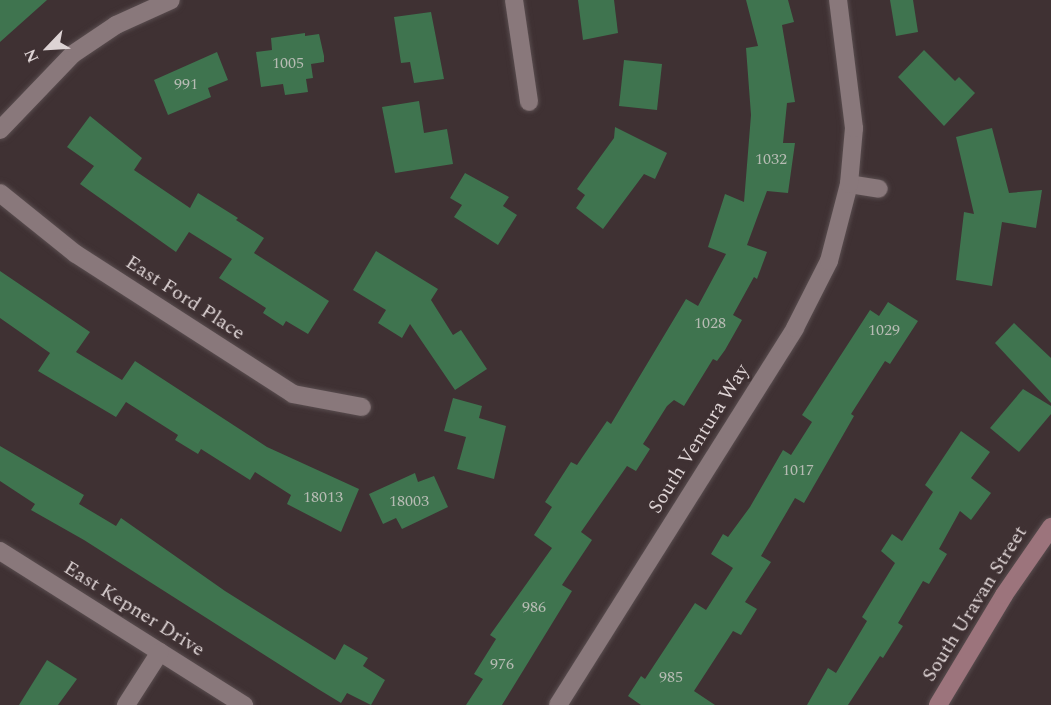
<!DOCTYPE html>
<style>
body{margin:0}
#map{position:relative;width:1051px;height:705px;overflow:hidden;background:#3f3133;font-family:Spectral,serif}
div>[style]{position:absolute}
.building>*{inset:0;background:#3f744f}
.roads{filter:drop-shadow(0 0 2px #594d4f) drop-shadow(0 0 2px #594d4f)}
.street>*{height:18px;margin:-9px;padding:0 9px;transform-origin:9px;border-radius:9px;background:#89787b}
.secondary>*{height:18px;margin:-9px;padding:0 9px;transform-origin:9px;border-radius:9px;background:#9c747c}
span{translate:-50% -50%;white-space:nowrap;text-align:center;line-height:1.15;-webkit-text-stroke:6px #3f3133;paint-order:stroke}
.number-label{font-size:16px;color:#b6bbb3}
.number-label span{-webkit-text-stroke-width:0}
.street-label{font-size:20px;color:#ddd3d4}
.north{position:absolute;left:18px;top:18px;width:60px;height:60px;-webkit-text-stroke:4px #3f3133;paint-order:stroke;rotate:245deg;font-size:16px;font-weight:700;line-height:24px;text-align:center;color:#ddd3d4}
.north::after{content:'';display:block;margin:auto;width:21px;height:27px;background:#ddd3d4;clip-path:polygon(50% 0,100% 100%,50% 72%,0 100%)}
</style>
<div id="map">
<div class="building">
<div style="clip-path:polygon(0 0,47px 0,0 42px)"></div>
<div style="clip-path:polygon(578px 0,614px 0,618px 33px,583px 40px)"></div>
<div style="clip-path:polygon(746px 0,788px 0,794px 22px,782px 25px,795px 102px,787px 103px,783px 143px,795px 143px,788px 193px,767px 191px,747px 245px,767px 252px,757px 279px,754px 277px,733px 315px,742px 320px,725px 350px,717px 361px,713px 359px,684px 406px,674px 400px,667px 406px,643px 444px,650px 449px,636px 471px,627px 466px,581px 532px,592px 540px,562px 585px,572px 591px,502px 705px,466px 705px,483px 679px,474px 674px,496px 639px,490px 635px,552px 548px,534px 535px,552px 507px,545px 502px,571px 462px,577px 465px,607px 421px,611px 424px,686px 299px,698px 306px,726px 254px,708px 247px,725px 194px,744px 202px,751px 115px,746px 48px,758px 46px)"></div>
<div style="clip-path:polygon(890px 0,913px 0,918px 32px,896px 36px)"></div>
<div style="clip-path:polygon(431px 12px,444px 79px,414px 83px,410px 62px,401px 63px,394px 17px)"></div>
<div style="clip-path:polygon(305px 33px,305px 36px,319px 34px,324px 56px,324px 62px,311px 64px,313px 78px,306px 79px,308px 92px,285px 95px,283px 84px,261px 87px,256px 52px,272px 50px,271px 38px)"></div>
<div style="clip-path:polygon(924px 50px,955px 81px,959px 77px,975px 93px,944px 126px,898px 77px)"></div>
<div style="clip-path:polygon(217px 52px,228px 80px,208px 88px,211px 97px,168px 115px,154px 80px)"></div>
<div style="clip-path:polygon(624px 60px,662px 64px,657px 110px,619px 106px)"></div>
<div style="clip-path:polygon(419px 101px,424px 133px,447px 129px,453px 164px,395px 173px,382px 107px)"></div>
<div style="clip-path:polygon(90px 116px,142px 158px,134px 170px,190px 208px,198px 193px,238px 218px,236px 220px,264px 238px,254px 253px,329px 301px,308px 334px,286px 321px,283px 326px,263px 313px,266px 308px,219px 278px,232px 259px,189px 232px,176px 252px,80px 184px,94px 166px,67px 147px)"></div>
<div style="clip-path:polygon(615px 127px,667px 153px,655px 179px,644px 174px,603px 229px,576px 208px,585px 195px,577px 189px,614px 138px)"></div>
<div style="clip-path:polygon(992px 128px,1009px 193px,1042px 190px,1036px 228px,1002px 222px,992px 286px,956px 280px,964px 212px,974px 214px,956px 137px)"></div>
<div style="clip-path:polygon(465px 173px,509px 197px,503px 206px,517px 215px,498px 245px,454px 217px,462px 205px,450px 198px)"></div>
<div style="clip-path:polygon(376px 251px,438px 289px,431px 300px,453px 335px,461px 330px,487px 369px,455px 390px,410px 324px,402px 338px,378px 323px,386px 310px,353px 290px)"></div>
<div style="clip-path:polygon(0 271px,90px 332px,76px 352px,122px 380px,135px 361px,267px 447px,359px 489px,341px 532px,287px 504px,291px 495px,255px 472px,250px 480px,201px 449px,198px 454px,175px 440px,178px 435px,126px 402px,116px 417px,38px 371px,50px 353px,0 318px)"></div>
<div style="clip-path:polygon(888px 302px,918px 321px,890px 364px,885px 361px,851px 414px,854px 416px,804px 503px,795px 498px,761px 556px,771px 562px,745px 602px,757px 609px,741px 635px,733px 631px,694px 691px,715px 705px,641px 705px,628px 696px,641px 676px,645px 679px,695px 603px,706px 610px,733px 568px,711px 554px,723px 534px,728px 537px,750px 507px,783px 450px,791px 455px,812px 422px,802px 415px,870px 310px,879px 316px)"></div>
<div style="clip-path:polygon(1014px 323px,1051px 358px,1051px 403px,995px 343px)"></div>
<div style="clip-path:polygon(1023px 389px,1051px 406px,1051px 414px,1019px 452px,990px 428px)"></div>
<div style="clip-path:polygon(453px 398px,482px 406px,479px 418px,506px 426px,494px 479px,457px 469px,466px 437px,444px 431px)"></div>
<div style="clip-path:polygon(961px 431px,990px 452px,971px 478px,991px 493px,971px 520px,960px 511px,939px 549px,947px 554px,929px 584px,923px 581px,898px 623px,903px 626px,883px 658px,880px 656px,848px 705px,807px 705px,828px 668px,836px 673px,867px 621px,862px 617px,895px 563px,881px 551px,892px 534px,902px 541px,933px 492px,925px 485px)"></div>
<div style="clip-path:polygon(0 446px,84px 495px,79px 504px,116px 526px,121px 518px,225px 591px,335px 660px,344px 644px,368px 658px,363px 666px,385px 680px,371px 705px,347px 693px,341px 703px,318px 689px,84px 540px,31px 510px,35px 504px,0 481px)"></div>
<div style="clip-path:polygon(415px 473px,418px 482px,434px 476px,448px 507px,402px 529px,396px 518px,383px 524px,369px 494px)"></div>
<div style="clip-path:polygon(47px 660px,77px 679px,58px 705px,19px 705px)"></div>
</div>
<div class="roads">
<div class="street">
<div style="left:514px;top:0;width:103px;rotate:81.6deg"></div>
<div style="left:0;top:130px;width:105px;rotate:-46.2deg"></div>
<div style="left:73px;top:54px;width:52px;rotate:-34deg"></div>
<div style="left:116px;top:25px;width:60px;rotate:-24.4deg"></div>
<div style="left:849px;top:184px;width:30px;rotate:9deg"></div>
<div style="left:0;top:193px;width:97px;rotate:38.8deg"></div>
<div style="left:76px;top:254px;width:258px;rotate:32.8deg"></div>
<div style="left:293px;top:394px;width:70px;rotate:10.7deg"></div>
<div style="left:0;top:551px;width:289px;rotate:32.3deg"></div>
<div style="left:126px;top:705px;width:63px;rotate:-57.3deg"></div>
<div style="left:558px;top:705px;width:445px;rotate:-57.8deg"></div>
<div style="left:795px;top:328px;width:75px;rotate:-63.1deg"></div>
<div style="left:829px;top:261px;width:80px;rotate:-75.4deg"></div>
<div style="left:849px;top:184px;width:56px;rotate:-84.9deg"></div>
<div style="left:854px;top:128px;width:129px;rotate:-97.1deg"></div>
</div>
<div class="secondary">
<div style="left:938px;top:705px;width:128px;rotate:-59deg"></div>
<div style="left:1004px;top:595px;width:83px;rotate:-55.3deg"></div>
</div>
</div>
<div class="number-label">
<span style="left:288px;top:63px">1005</span>
<span style="left:186px;top:84px">991</span>
<span style="left:771px;top:159px">1032</span>
<span style="left:710px;top:323px">1028</span>
<span style="left:884px;top:330px">1029</span>
<span style="left:798px;top:470px">1017</span>
<span style="left:323px;top:497px">18013</span>
<span style="left:409px;top:501px">18003</span>
<span style="left:534px;top:607px">986</span>
<span style="left:502px;top:664px">976</span>
<span style="left:671px;top:677px">985</span>
</div>
<div class="street-label">
<span style="left:185px;top:298px;rotate:33deg">East Ford Place</span>
<span style="left:699px;top:439px;rotate:-58deg">South Ventura Way</span>
<span style="left:975px;top:604px;rotate:-58deg">South Uravan Street</span>
<span style="left:134px;top:609px;rotate:32deg">East Kepner Drive</span>
</div>
<div class="north">N</div>
</div>
